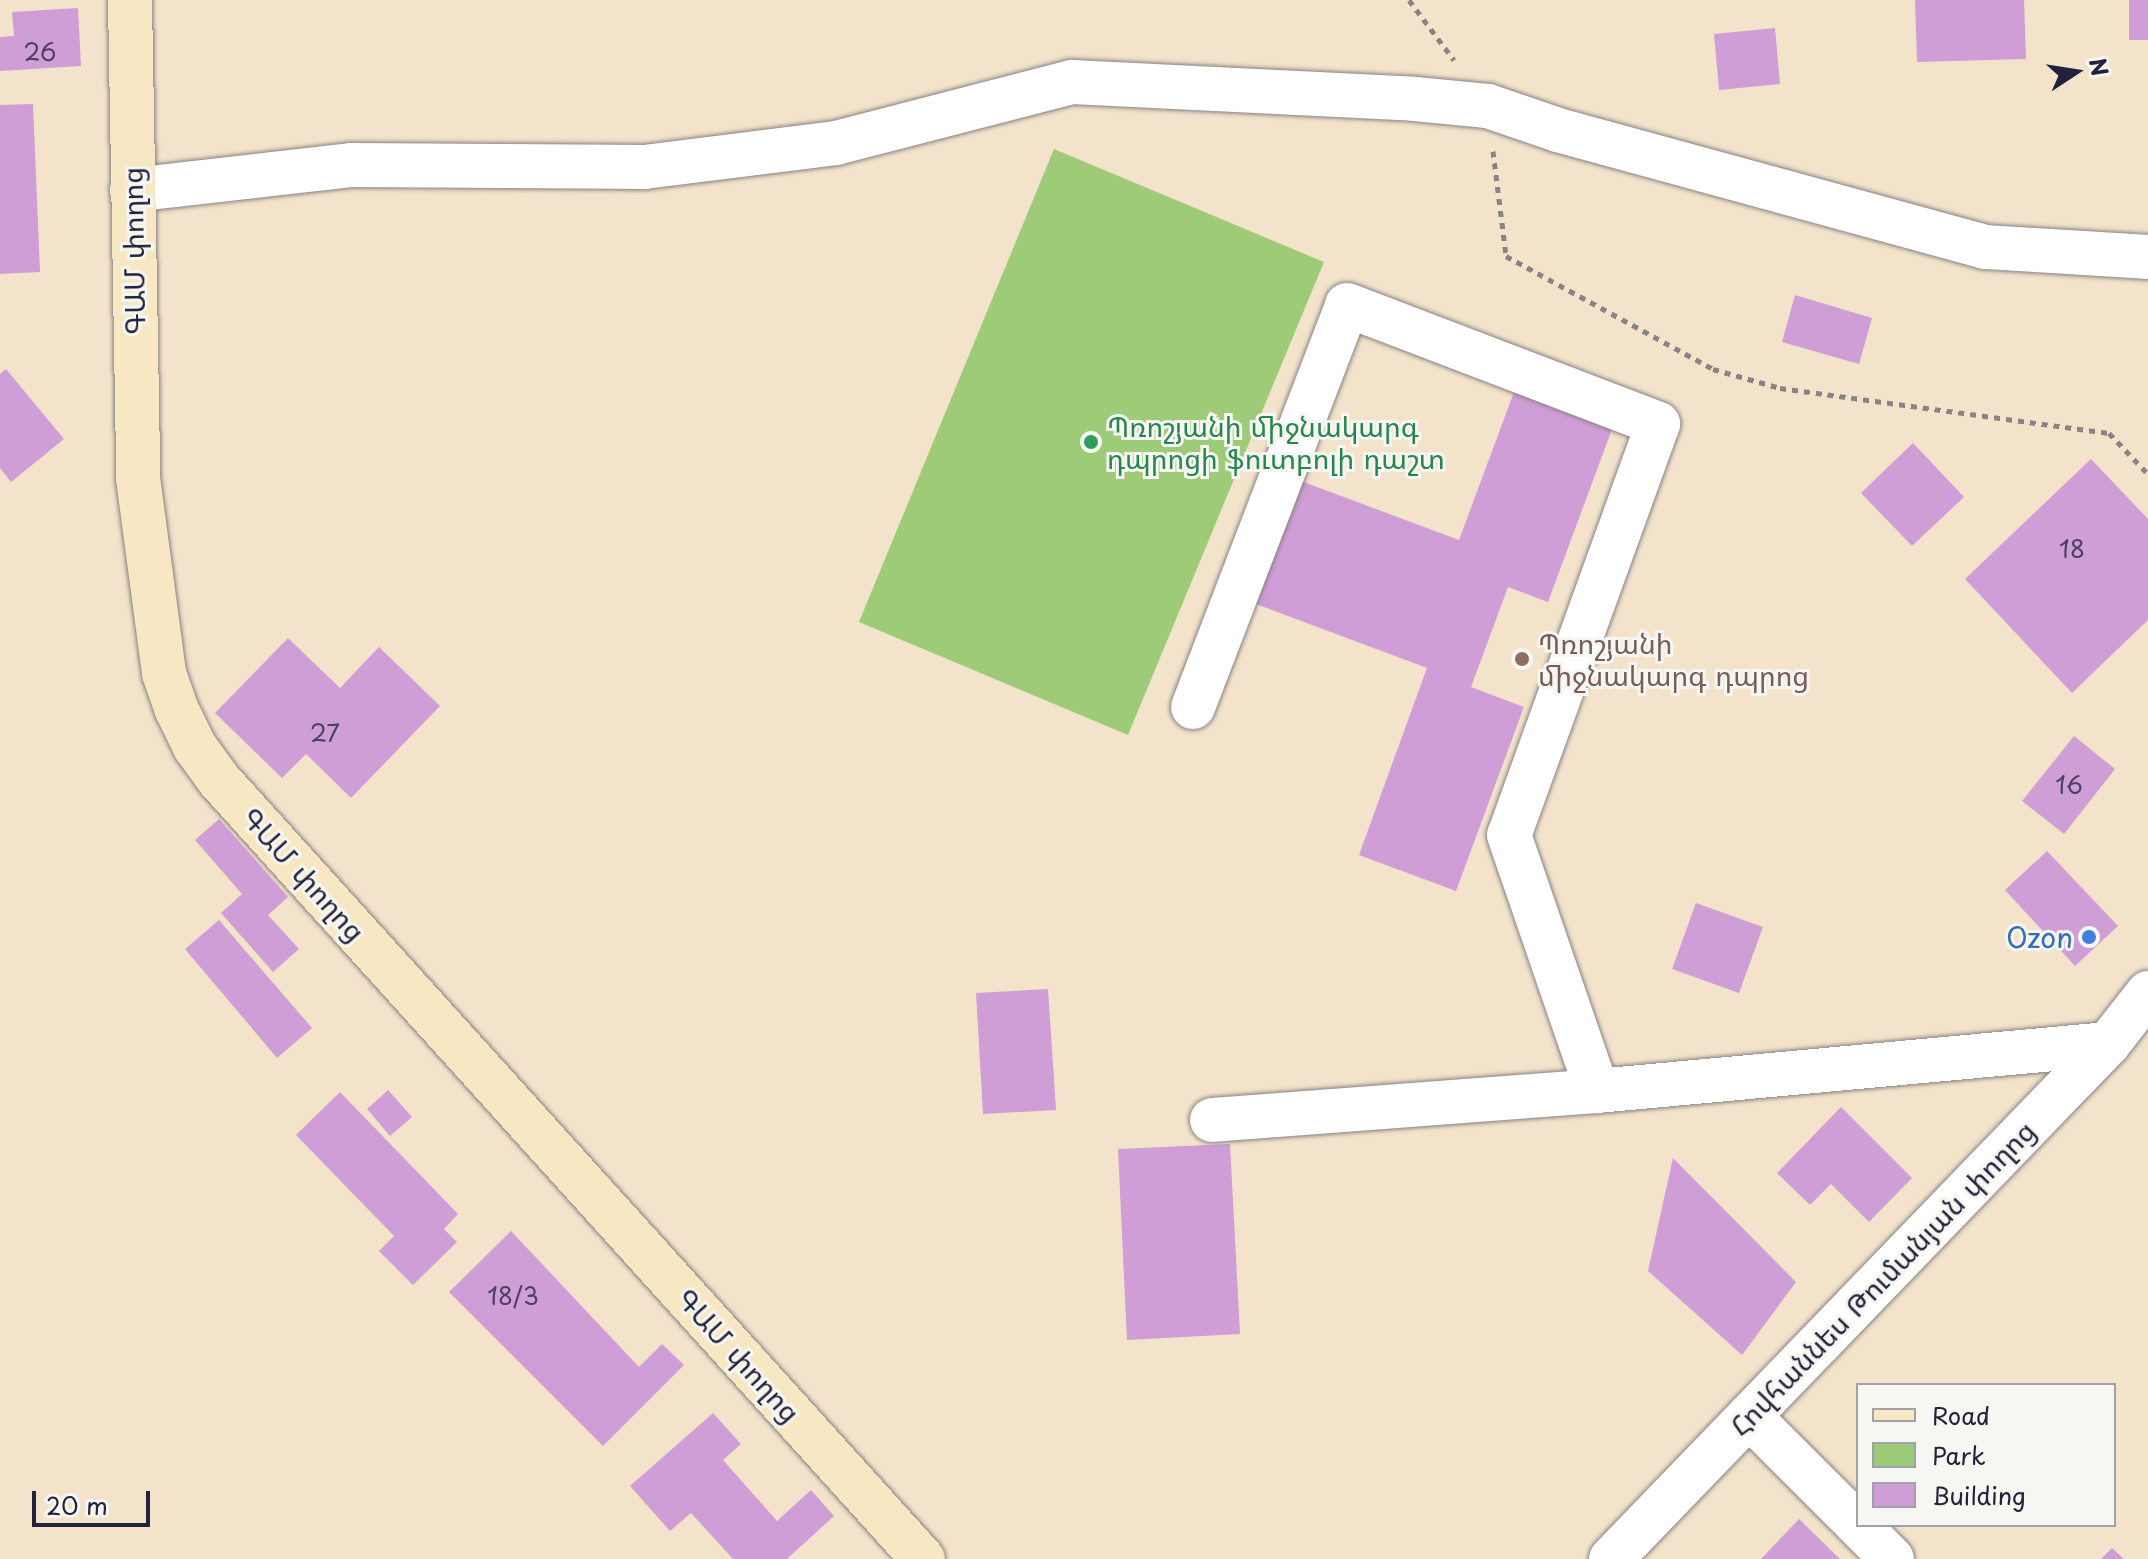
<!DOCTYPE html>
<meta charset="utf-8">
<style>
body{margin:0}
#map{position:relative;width:2148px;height:1559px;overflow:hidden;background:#f3e3cb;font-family:"Playpen Sans","Noto Sans Armenian",sans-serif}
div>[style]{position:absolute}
.green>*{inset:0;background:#9ecb78}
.building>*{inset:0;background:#cf9ed7}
.path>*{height:5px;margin-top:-2.5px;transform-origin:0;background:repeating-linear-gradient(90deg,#8a8283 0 6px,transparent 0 12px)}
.roads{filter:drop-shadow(0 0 2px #8a8283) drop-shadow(0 0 2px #8a8283)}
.street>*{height:44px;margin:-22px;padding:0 22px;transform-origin:22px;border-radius:22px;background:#fff}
.secondary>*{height:44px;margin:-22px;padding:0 22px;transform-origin:22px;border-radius:22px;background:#f7e8c3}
.dots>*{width:22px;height:22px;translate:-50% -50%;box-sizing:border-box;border:4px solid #f6f6f2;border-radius:50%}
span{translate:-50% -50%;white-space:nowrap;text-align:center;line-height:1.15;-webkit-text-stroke:6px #f6f6f2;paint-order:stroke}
.number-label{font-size:24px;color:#4d4162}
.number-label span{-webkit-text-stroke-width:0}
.street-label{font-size:28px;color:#22223b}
.leisure-label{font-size:28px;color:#27864d}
.left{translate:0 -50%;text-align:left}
.education-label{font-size:28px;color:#785e54}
.shop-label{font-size:28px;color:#366cbe}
.right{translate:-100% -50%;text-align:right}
.legend{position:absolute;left:1856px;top:1383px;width:260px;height:144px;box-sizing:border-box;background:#f6f6f2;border:2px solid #a1a1a9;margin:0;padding:10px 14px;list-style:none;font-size:24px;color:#22223b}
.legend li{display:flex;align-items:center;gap:16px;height:40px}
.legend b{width:40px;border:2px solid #a1a1a9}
.north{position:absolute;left:2036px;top:32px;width:80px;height:80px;-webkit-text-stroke:6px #f6f6f2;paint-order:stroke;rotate:78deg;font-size:22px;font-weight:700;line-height:32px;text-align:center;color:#22223b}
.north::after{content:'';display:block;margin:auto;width:28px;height:36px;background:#22223b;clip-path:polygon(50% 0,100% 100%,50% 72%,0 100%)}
.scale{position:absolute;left:32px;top:1491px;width:118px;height:36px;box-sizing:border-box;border:4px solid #22223b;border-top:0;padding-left:10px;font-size:24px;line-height:28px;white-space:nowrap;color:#22223b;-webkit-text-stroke:6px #f6f6f2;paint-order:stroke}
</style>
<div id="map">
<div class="green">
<div style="clip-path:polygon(1054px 149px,1324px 262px,1128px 735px,859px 622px)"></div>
</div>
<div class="building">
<div style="clip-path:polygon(1915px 0,2024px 0,2026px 59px,1917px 62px)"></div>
<div style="clip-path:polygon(2129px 0,2148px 0,2148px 40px,2129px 40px)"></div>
<div style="clip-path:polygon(78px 8px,81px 66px,0 71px,0 37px,14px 36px,12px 12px)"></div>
<div style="clip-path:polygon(1775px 28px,1780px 84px,1719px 90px,1714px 34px)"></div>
<div style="clip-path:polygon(33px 104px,40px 272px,0 274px,0 105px)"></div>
<div style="clip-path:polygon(1795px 295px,1872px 318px,1859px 364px,1782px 342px)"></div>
<div style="clip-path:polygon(6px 369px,64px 439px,11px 482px,0 468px,0 374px)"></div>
<div style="clip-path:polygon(1517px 384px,1615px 421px,1548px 602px,1508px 587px,1471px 687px,1524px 707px,1456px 891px,1359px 855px,1427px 668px,1248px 601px,1293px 478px,1459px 540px)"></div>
<div style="clip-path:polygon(1913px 443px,1964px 497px,1912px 546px,1861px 493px)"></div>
<div style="clip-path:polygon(2091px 459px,2148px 519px,2148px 620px,2072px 693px,1965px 579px)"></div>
<div style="clip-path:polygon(288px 638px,340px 688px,379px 647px,440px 706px,351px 798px,306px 754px,282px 778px,215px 713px)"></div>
<div style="clip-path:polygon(2074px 736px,2115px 769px,2064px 834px,2022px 801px)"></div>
<div style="clip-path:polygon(219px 819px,288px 897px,268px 915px,299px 949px,273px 972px,221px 913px,242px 894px,195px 840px)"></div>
<div style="clip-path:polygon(2047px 851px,2118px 926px,2075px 966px,2005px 890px)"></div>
<div style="clip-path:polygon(1696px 903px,1763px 927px,1739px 993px,1672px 969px)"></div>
<div style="clip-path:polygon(219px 920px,312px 1028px,277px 1058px,185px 949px)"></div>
<div style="clip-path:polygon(1048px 989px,1056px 1110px,983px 1114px,976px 993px)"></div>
<div style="clip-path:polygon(388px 1090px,412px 1117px,390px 1136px,367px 1109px)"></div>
<div style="clip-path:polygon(340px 1092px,458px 1214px,444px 1229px,457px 1242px,413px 1285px,379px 1251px,394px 1236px,296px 1135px)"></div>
<div style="clip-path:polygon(1841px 1107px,1912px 1178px,1869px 1222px,1831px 1184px,1810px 1205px,1777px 1173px)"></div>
<div style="clip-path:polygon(1230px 1144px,1240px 1334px,1127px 1340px,1118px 1149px)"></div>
<div style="clip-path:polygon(1673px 1158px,1796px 1282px,1742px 1355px,1648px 1271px)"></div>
<div style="clip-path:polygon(511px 1231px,639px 1367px,662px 1344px,684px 1365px,603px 1446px,449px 1292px)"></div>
<div style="clip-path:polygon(713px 1413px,741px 1444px,723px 1460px,777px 1521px,811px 1490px,834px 1516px,787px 1559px,733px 1559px,691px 1513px,670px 1531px,630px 1486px)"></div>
<div style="clip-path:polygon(1799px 1519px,1840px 1559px,1761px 1559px)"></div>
<div style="clip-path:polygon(2112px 1548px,2124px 1559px,2101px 1559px)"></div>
</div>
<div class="path">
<div style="left:1409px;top:0;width:75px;rotate:53.1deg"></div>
<div style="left:1493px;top:151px;width:106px;rotate:82.9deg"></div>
<div style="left:1506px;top:256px;width:236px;rotate:28.6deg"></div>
<div style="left:1713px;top:369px;width:70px;rotate:15.8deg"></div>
<div style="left:1780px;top:388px;width:332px;rotate:7.8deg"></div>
<div style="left:2109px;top:433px;width:57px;rotate:46.4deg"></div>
</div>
<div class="roads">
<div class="street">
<div style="left:132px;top:190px;width:220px;rotate:-6.5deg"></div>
<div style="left:351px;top:165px;width:293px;rotate:0.4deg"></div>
<div style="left:644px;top:167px;width:193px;rotate:-7.1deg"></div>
<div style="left:836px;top:143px;width:244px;rotate:-14.5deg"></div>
<div style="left:1072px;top:82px;width:343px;rotate:2.8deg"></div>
<div style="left:1415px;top:99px;width:73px;rotate:5.5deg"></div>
<div style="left:1488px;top:106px;width:74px;rotate:18.9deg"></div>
<div style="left:1558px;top:130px;width:443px;rotate:15.3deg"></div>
<div style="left:1985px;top:247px;width:163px;rotate:3.5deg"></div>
<div style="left:1193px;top:707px;width:430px;rotate:-69deg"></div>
<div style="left:1347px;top:305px;width:333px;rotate:20.9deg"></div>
<div style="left:1658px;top:424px;width:437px;rotate:109.9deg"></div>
<div style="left:1509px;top:835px;width:271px;rotate:71deg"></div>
<div style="left:1212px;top:1120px;width:386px;rotate:-4.3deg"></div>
<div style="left:1597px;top:1091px;width:513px;rotate:-5.26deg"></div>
<div style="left:1749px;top:1416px;width:202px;rotate:45deg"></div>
<div style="left:1611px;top:1559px;width:716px;rotate:-46.02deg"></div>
<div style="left:2108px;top:1044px;width:65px;rotate:-51.9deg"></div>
</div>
<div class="secondary">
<div style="left:130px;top:0;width:478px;rotate:89deg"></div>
<div style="left:138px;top:478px;width:197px;rotate:82.4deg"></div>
<div style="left:164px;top:673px;width:39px;rotate:71deg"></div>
<div style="left:177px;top:710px;width:41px;rotate:64.1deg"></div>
<div style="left:195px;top:747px;width:41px;rotate:54deg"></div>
<div style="left:219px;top:780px;width:1050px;rotate:47.9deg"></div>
</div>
</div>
<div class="dots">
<div style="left:1091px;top:442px;background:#2e9e5b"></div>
<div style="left:1522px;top:659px;background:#8d6e63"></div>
<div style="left:2089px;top:937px;background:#3f7fe0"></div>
</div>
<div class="number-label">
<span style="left:40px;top:52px">26</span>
<span style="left:2072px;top:549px">18</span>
<span style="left:325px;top:733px">27</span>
<span style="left:2069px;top:785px">16</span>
<span style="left:513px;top:1296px">18/3</span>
</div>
<div class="street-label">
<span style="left:133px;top:251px;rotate:-91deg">ԳԱՄ փողոց</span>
<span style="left:304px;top:874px;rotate:48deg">ԳԱՄ փողոց</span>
<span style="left:1882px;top:1278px;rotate:-46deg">Հովհաննես Թումանյան փողոց</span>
<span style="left:739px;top:1355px;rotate:48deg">ԳԱՄ փողոց</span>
</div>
<div class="leisure-label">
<span class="left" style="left:1107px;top:442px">Պռոշյանի միջնակարգ<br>դպրոցի ֆուտբոլի դաշտ</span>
</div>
<div class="education-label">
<span class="left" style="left:1538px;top:659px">Պռոշյանի<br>միջնակարգ դպրոց</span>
</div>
<div class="shop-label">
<span class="right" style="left:2073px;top:937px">Ozon</span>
</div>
<ul class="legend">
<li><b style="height:10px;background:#f7e8c3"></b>Road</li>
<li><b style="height:22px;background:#9ecb78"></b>Park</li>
<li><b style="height:22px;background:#cf9ed7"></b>Building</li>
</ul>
<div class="north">N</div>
<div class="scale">20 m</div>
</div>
